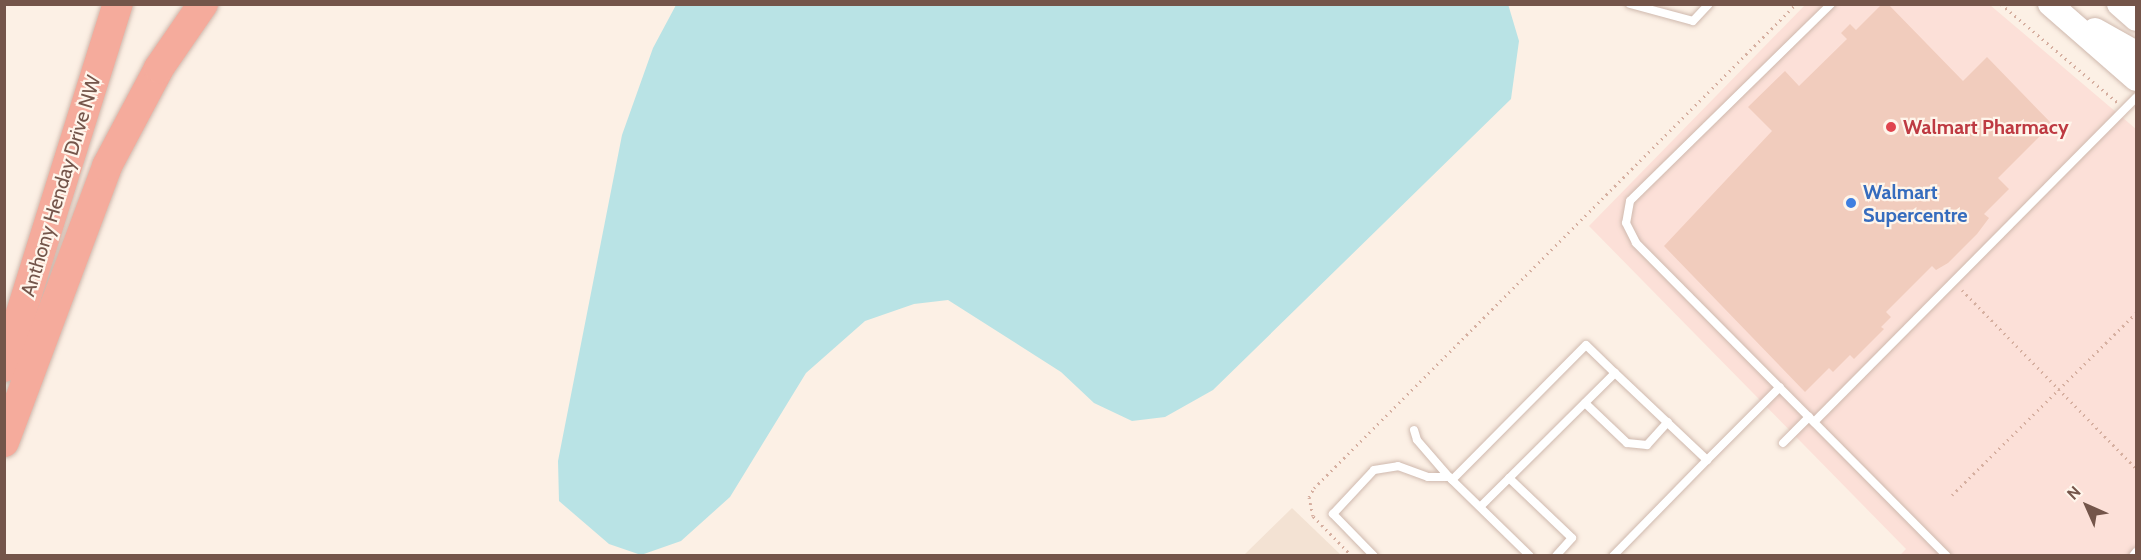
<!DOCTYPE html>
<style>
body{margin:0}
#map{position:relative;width:2141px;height:560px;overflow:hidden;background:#fcf0e5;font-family:Cabin,sans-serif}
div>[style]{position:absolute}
.residential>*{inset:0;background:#f3e2d3}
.commercial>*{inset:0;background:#fce0d8}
.water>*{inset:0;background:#b9e3e5}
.building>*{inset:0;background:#f1ccbd}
.path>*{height:3px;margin-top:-1.5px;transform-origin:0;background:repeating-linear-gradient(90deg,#d6afa0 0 1.5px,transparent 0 6px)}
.roads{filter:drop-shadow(0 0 2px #cfb9ae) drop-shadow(0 0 2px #cfb9ae)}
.service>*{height:8px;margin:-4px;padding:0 4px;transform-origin:4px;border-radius:4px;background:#fff}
.secondary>*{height:24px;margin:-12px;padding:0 12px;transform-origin:12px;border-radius:12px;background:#fff}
.motorway>*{height:30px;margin:-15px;padding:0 15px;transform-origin:15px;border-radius:15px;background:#f5ab9c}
.dots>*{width:16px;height:16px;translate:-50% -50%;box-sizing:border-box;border:3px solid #fff5eb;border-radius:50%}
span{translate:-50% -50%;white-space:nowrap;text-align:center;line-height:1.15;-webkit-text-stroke:4.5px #fff5eb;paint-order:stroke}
.health-label{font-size:20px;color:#be3a42;font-weight:700}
.left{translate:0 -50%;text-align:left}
.street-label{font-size:20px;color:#74554a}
.shop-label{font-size:20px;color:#366cbe;font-weight:700}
.frame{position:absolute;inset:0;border:6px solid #74554a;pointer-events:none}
.north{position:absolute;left:2057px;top:476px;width:60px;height:60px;-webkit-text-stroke:4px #fff5eb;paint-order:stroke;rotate:315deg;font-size:16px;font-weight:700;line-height:24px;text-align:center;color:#74554a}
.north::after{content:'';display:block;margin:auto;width:21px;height:27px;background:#74554a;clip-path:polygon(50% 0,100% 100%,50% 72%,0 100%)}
</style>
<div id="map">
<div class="residential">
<div style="clip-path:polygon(1292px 508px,1341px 555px,1244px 555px)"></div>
</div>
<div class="commercial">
<div style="clip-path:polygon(1805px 5px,1990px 5px,2136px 129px,2136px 555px,1900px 555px,1906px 549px,1589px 226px)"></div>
</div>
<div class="water">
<div style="clip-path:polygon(676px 5px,1508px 4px,1519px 41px,1511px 99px,1213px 390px,1165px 417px,1132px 421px,1094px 403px,1061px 372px,948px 300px,914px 304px,865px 321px,806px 373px,730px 497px,681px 541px,641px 555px,609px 544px,559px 501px,558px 461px,622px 135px,653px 48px)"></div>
</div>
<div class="building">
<div style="clip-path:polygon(1882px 4px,1888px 4px,1963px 81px,1987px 57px,2052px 124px,1998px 178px,2009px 189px,1984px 214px,1989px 218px,1977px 234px,1948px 263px,1936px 270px,1932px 266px,1886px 312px,1891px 317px,1881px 327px,1884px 329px,1854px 359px,1850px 355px,1833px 372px,1829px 368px,1805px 392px,1664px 246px,1772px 131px,1748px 107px,1785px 71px,1799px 86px,1847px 39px,1841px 33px,1850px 24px,1856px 30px)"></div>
</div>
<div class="path">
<div style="left:2001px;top:4px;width:153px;rotate:40.2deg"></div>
<div style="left:1962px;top:290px;width:249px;rotate:45.7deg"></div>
<div style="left:1952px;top:495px;width:259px;rotate:-44.7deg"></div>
<div style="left:1352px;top:556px;width:56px;rotate:-134.3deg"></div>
<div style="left:1313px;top:516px;width:19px;rotate:-102deg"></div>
<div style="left:1309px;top:497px;width:10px;rotate:-61deg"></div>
<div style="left:1314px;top:488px;width:683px;rotate:-45.12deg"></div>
</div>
<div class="roads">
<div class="service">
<div style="left:1630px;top:4px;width:65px;rotate:15.1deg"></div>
<div style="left:1693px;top:21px;width:23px;rotate:-47deg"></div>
<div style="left:1831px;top:4px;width:281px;rotate:135.6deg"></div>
<div style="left:1630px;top:201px;width:22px;rotate:100deg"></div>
<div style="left:1626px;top:223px;width:22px;rotate:63deg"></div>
<div style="left:1636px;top:243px;width:441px;rotate:45.2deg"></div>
<div style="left:1585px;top:403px;width:58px;rotate:43.6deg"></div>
<div style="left:1627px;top:443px;width:20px;rotate:6deg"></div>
<div style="left:1647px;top:445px;width:31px;rotate:-48deg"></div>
<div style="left:1814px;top:422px;width:457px;rotate:-45.2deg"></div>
<div style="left:1414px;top:430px;width:10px;rotate:73deg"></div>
<div style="left:1417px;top:440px;width:49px;rotate:49.1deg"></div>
<div style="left:1449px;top:477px;width:113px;rotate:44.3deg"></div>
<div style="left:1783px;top:443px;width:37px;rotate:-45deg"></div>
<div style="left:1509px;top:478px;width:87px;rotate:43.6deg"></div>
<div style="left:1572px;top:538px;width:24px;rotate:132deg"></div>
<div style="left:1452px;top:480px;width:190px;rotate:-45.2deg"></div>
<div style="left:1586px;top:345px;width:40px;rotate:44deg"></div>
<div style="left:1481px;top:506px;width:189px;rotate:-44.8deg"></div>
<div style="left:1615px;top:373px;width:127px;rotate:43.4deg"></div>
<div style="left:1707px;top:460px;width:103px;rotate:-45deg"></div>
<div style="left:1374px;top:556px;width:59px;rotate:-134.3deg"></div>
<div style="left:1333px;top:514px;width:60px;rotate:-47deg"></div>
<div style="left:1374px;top:470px;width:24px;rotate:-9deg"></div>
<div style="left:1398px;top:466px;width:32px;rotate:20deg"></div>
<div style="left:1428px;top:477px;width:21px"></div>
<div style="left:1613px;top:556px;width:134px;rotate:-45.6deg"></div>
<div style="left:2133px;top:556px;width:5px;rotate:-53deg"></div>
</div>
<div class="secondary">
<div style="left:2050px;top:4px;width:114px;rotate:41.1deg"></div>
<div style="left:2119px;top:4px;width:23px;rotate:41deg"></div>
<div style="left:2095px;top:30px;width:47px;rotate:29.3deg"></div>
</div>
<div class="motorway">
<div style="left:4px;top:367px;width:380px;rotate:-72.6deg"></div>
<div style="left:4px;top:442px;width:295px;rotate:-69.5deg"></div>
<div style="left:107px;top:166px;width:111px;rotate:-62deg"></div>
<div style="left:159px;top:68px;width:78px;rotate:-55.5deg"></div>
</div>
</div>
<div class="dots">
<div style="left:1891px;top:127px;background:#e0444e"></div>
<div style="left:1851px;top:203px;background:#3f7fe0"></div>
</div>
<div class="health-label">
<span class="left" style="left:1903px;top:127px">Walmart Pharmacy</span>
</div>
<div class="street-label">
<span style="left:61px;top:186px;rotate:-73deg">Anthony Henday Drive NW</span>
</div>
<div class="shop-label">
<span class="left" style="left:1863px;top:204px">Walmart<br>Supercentre</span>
</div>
<div class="frame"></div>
<div class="north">N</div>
</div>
